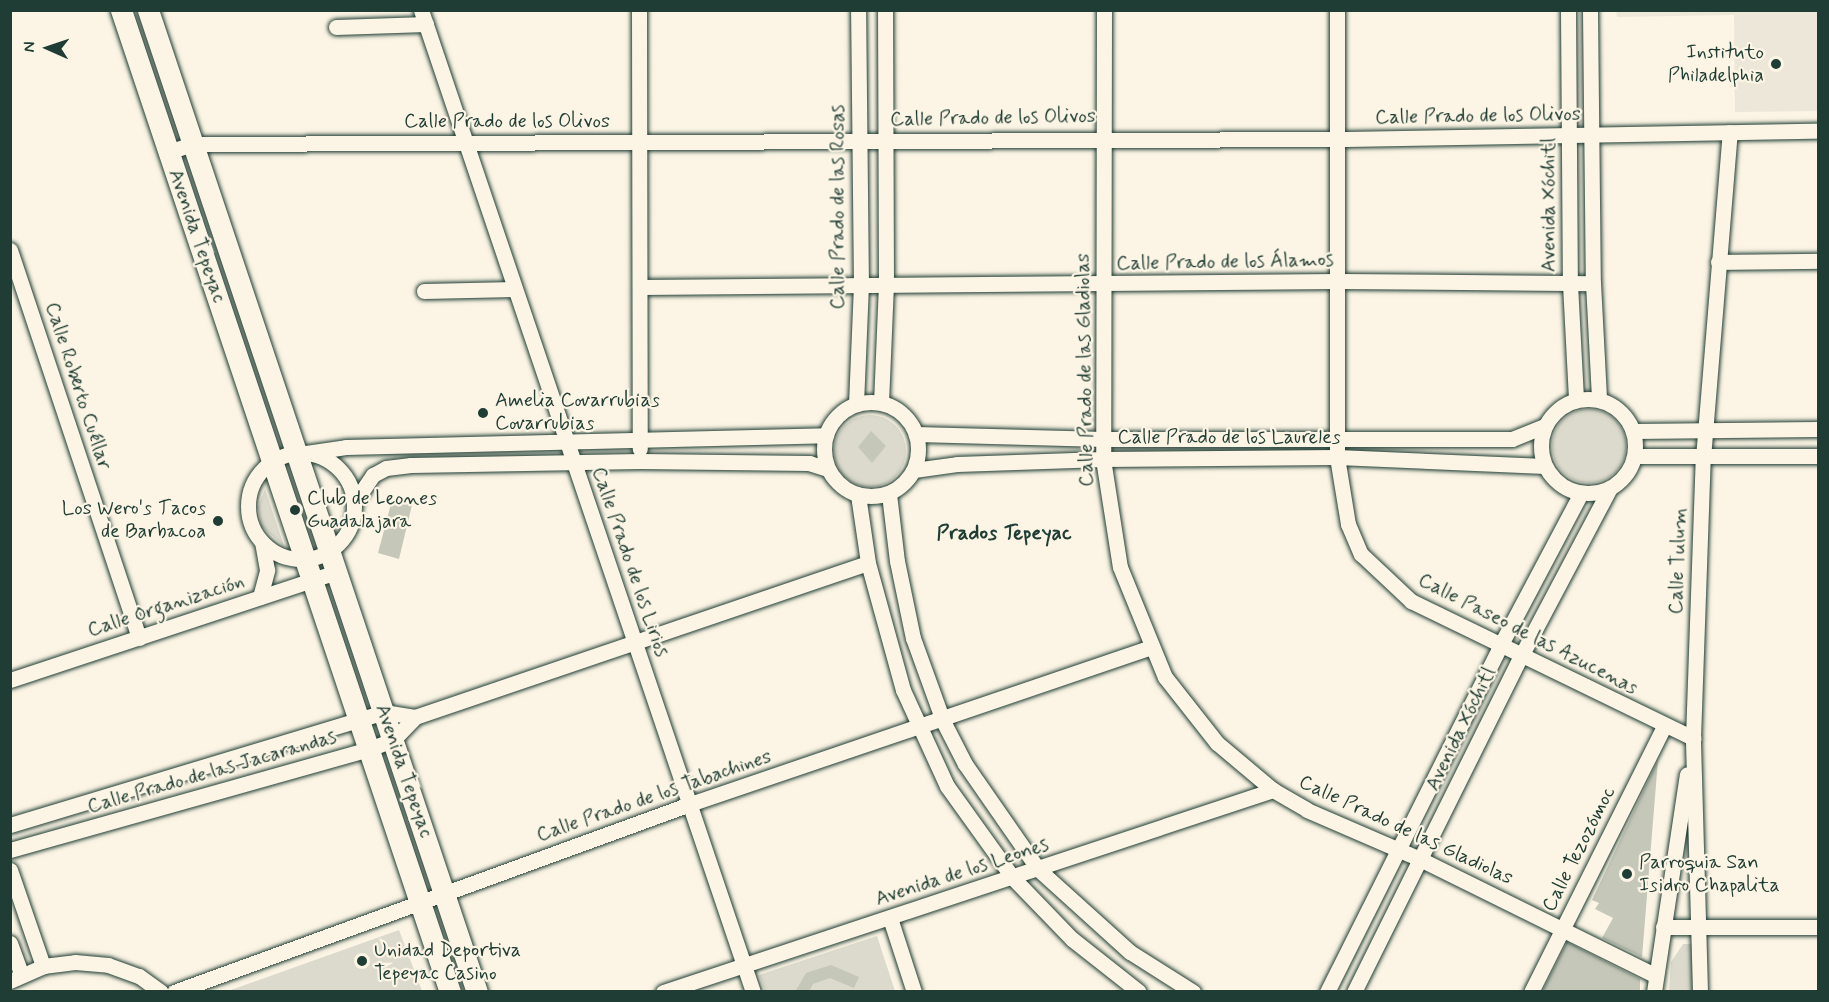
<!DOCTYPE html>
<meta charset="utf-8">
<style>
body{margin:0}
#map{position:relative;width:1829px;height:1002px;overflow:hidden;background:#fcf5e5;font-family:Mynerve,sans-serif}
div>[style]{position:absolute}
.built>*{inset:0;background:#ece7d8}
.green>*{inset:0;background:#dcdacc}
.round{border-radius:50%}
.building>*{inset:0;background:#c5c7b9}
.roads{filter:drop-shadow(0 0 2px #1f3d34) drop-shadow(0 0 2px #1f3d34)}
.street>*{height:15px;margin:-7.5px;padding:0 7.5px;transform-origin:7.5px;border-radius:7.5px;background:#fcf5e5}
.street>.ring{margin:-7.5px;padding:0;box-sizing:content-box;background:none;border:15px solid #fcf5e5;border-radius:50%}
.secondary>*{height:21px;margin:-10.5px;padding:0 10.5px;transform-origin:10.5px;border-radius:10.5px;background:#fcf5e5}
.dots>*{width:16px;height:16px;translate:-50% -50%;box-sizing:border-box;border:3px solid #fcf5e5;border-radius:50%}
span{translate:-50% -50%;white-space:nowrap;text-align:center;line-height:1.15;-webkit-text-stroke:4.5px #fcf5e5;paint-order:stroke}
.poi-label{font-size:20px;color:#1f3d34}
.right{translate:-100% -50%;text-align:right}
.left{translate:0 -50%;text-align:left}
.street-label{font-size:20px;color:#1f3d34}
.neighbourhood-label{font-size:21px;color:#1f3d34;font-weight:700}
.frame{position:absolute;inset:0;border:12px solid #1f3d34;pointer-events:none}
.north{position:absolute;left:18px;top:18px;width:60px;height:60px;-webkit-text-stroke:4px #fcf5e5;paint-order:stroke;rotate:273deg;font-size:16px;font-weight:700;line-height:24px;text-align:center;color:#1f3d34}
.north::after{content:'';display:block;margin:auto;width:21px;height:27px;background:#1f3d34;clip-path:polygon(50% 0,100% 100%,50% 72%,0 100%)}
</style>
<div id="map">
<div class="built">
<div style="clip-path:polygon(1616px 11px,1818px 11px,1818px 111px,1735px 112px,1734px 15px,1617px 17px)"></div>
</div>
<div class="green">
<div class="round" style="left:1552px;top:409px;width:74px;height:74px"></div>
<div class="round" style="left:834px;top:415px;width:72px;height:72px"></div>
<div style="clip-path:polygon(265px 489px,284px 546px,261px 526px,258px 507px)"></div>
<div style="clip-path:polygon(399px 930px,422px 991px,228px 991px)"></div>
<div style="clip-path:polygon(877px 936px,895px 991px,765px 991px,759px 975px)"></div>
<div style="clip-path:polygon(1683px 944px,1692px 944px,1693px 991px,1669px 992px,1671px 962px)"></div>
</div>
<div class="building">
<div style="clip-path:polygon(871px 431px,886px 446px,872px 463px,858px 447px)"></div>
<div style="clip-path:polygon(392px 500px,412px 505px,399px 559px,378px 553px)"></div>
<div style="clip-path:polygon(1658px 760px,1642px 957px,1602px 938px,1613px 918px,1595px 909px,1599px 903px,1592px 900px)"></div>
<div style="clip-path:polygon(1567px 942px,1640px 979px,1640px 992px,1542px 992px)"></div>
<div style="clip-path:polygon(831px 965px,859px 977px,854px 988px,830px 978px,813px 984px,809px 992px,795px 992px,806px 973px)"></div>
</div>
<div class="roads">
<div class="street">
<div style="left:421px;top:10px;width:1037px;rotate:71.32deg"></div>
<div style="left:639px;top:10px;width:439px;rotate:89.9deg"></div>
<div style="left:1104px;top:10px;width:449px;rotate:90.1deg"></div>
<div style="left:1103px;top:459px;width:109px;rotate:81.1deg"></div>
<div style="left:1120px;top:567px;width:119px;rotate:67.8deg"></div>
<div style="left:1165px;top:677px;width:84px;rotate:51.8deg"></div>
<div style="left:1217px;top:743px;width:73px;rotate:40deg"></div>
<div style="left:1273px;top:790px;width:39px;rotate:30deg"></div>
<div style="left:1307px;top:810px;width:123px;rotate:23.4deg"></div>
<div style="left:1420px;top:859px;width:262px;rotate:26.3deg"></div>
<div style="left:1337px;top:10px;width:447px;rotate:90deg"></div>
<div style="left:1337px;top:457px;width:68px;rotate:80.7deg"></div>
<div style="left:1348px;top:524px;width:33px;rotate:67deg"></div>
<div style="left:1361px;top:554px;width:69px;rotate:43.2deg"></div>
<div style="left:1411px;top:601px;width:314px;rotate:25.9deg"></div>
<div style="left:1568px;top:10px;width:274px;rotate:89.6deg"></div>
<div style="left:1570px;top:284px;width:116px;rotate:87deg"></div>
<div style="left:1590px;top:10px;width:273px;rotate:89.4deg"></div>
<div style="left:1593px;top:283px;width:116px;rotate:87deg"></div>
<div style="left:336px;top:27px;width:90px;rotate:-1.9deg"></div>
<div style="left:168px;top:152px;width:25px;rotate:-18deg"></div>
<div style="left:192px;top:144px;width:1147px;rotate:-0.25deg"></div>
<div style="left:1339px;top:139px;width:479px;rotate:-1deg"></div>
<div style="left:10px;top:250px;width:409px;rotate:71.6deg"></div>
<div style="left:1718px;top:262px;width:100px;rotate:-0.6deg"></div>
<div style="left:641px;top:287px;width:698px;rotate:-0.49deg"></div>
<div style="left:1339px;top:281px;width:254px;rotate:0.5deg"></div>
<div style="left:424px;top:291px;width:91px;rotate:-1.3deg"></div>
<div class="ring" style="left:1541px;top:399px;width:79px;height:79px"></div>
<div class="ring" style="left:824px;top:402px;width:79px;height:79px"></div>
<div style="left:881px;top:403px;width:117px;rotate:-87.6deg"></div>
<div style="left:886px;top:286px;width:276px;rotate:-90.2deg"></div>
<div style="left:856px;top:404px;width:117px;rotate:-87.6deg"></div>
<div style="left:861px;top:287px;width:277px;rotate:-90.6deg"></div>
<div style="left:1634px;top:431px;width:184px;rotate:-0.6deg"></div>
<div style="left:916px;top:434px;width:188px;rotate:1.5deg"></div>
<div style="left:1104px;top:439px;width:408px"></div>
<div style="left:1512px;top:439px;width:35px;rotate:-22deg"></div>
<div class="ring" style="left:248px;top:453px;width:91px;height:91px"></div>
<div style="left:306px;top:453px;width:40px;rotate:-8.5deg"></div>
<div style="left:346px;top:447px;width:480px;rotate:-1.4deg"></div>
<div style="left:1635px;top:456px;width:183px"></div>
<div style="left:914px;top:470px;width:43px;rotate:-7.9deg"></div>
<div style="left:957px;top:464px;width:146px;rotate:-2deg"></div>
<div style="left:1103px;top:459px;width:234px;rotate:-0.5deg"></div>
<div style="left:1337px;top:457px;width:208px;rotate:2.5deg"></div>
<div style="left:889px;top:494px;width:67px;rotate:83.2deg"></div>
<div style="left:897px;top:561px;width:79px;rotate:78.3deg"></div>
<div style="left:913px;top:638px;width:88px;rotate:70.1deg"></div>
<div style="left:943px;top:721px;width:48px;rotate:62.9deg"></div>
<div style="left:965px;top:764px;width:128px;rotate:55.2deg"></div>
<div style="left:1038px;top:869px;width:124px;rotate:42.1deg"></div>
<div style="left:1130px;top:952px;width:75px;rotate:32.4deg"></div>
<div style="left:858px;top:495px;width:69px;rotate:81.6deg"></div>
<div style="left:868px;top:563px;width:132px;rotate:74.6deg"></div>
<div style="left:903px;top:690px;width:106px;rotate:65.4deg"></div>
<div style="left:947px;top:786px;width:113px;rotate:54.3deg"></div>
<div style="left:1013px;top:878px;width:85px;rotate:46deg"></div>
<div style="left:1072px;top:939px;width:85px;rotate:38.3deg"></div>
<div style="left:354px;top:503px;width:34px;rotate:-56deg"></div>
<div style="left:373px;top:475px;width:15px;rotate:-28deg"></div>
<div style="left:386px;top:468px;width:25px;rotate:-7deg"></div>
<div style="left:411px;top:465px;width:229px;rotate:-1deg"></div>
<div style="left:640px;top:461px;width:169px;rotate:0.7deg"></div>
<div style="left:809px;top:463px;width:20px;rotate:18deg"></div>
<div style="left:260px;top:597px;width:28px;rotate:-75deg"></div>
<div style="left:267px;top:570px;width:28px;rotate:-100deg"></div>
<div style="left:10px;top:680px;width:343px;rotate:-18.3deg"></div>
<div style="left:10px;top:825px;width:391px;rotate:-16.8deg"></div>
<div style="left:384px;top:712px;width:31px;rotate:9deg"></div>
<div style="left:10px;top:850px;width:373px;rotate:-15.7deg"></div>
<div style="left:369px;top:749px;width:26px;rotate:-21deg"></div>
<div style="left:393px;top:740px;width:32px;rotate:-46deg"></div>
<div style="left:415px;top:717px;width:478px;rotate:-18.8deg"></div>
<div style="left:10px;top:870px;width:102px;rotate:71deg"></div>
<div style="left:890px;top:918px;width:78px;rotate:72deg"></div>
<div style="left:1663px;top:927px;width:155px"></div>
<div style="left:10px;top:943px;width:33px;rotate:70deg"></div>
<div style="left:10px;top:981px;width:36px;rotate:-24deg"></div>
<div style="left:43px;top:966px;width:32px;rotate:-7deg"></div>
<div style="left:75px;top:962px;width:33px;rotate:5deg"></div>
<div style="left:108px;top:965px;width:33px;rotate:20deg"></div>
<div style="left:139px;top:976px;width:27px;rotate:36deg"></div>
<div style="left:174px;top:992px;width:549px;rotate:-20.02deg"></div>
<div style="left:690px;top:804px;width:487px;rotate:-18.8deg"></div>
<div style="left:663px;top:992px;width:643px;rotate:-18.32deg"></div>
<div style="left:1327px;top:992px;width:387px;rotate:-63.4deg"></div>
<div style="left:1500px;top:646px;width:173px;rotate:-62.1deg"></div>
<div style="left:1354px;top:992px;width:375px;rotate:-63.6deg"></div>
<div style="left:1521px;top:656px;width:190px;rotate:-62.1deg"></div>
<div style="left:1531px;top:992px;width:297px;rotate:-63.4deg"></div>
<div style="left:1654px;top:992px;width:220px;rotate:-81.4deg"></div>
<div style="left:1700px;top:992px;width:254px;rotate:-91.6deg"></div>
<div style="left:1693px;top:738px;width:280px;rotate:-88deg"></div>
<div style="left:1703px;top:458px;width:327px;rotate:-85.3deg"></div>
</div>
<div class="secondary">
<div style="left:121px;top:10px;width:1036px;rotate:71.48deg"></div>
<div style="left:148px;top:10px;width:1036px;rotate:71.48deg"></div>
</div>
</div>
<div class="dots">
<div style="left:1776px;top:64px;background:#1f3d34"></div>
<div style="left:483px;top:413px;background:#1f3d34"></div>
<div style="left:295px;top:510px;background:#1f3d34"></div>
<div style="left:218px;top:521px;background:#1f3d34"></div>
<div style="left:1627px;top:874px;background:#1f3d34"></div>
<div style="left:362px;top:961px;background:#1f3d34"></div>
</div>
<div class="poi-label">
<span class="right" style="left:1764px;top:64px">Instituto<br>Philadelphia</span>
<span class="left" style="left:495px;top:412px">Amelia Covarrubias<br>Covarrubias</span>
<span class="left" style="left:307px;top:510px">Club de Leones<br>Guadalajara</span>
<span class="right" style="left:206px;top:520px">Los Wero's Tacos<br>de Barbacoa</span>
<span class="left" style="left:1639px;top:874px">Parroquia San<br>Isidro Chapalita</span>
<span class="left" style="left:374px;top:962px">Unidad Deportiva<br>Tepeyac Casino</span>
</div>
<div class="street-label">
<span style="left:1478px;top:116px;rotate:-1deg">Calle Prado de los Olivos</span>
<span style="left:993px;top:118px;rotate:-1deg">Calle Prado de los Olivos</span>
<span style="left:507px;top:121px">Calle Prado de los Olivos</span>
<span style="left:1549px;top:205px;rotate:-90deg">Avenida Xóchitl</span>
<span style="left:838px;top:207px;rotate:-90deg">Calle Prado de las Rosas</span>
<span style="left:197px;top:236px;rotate:71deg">Avenida Tepeyac</span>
<span style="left:1225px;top:262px;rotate:-1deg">Calle Prado de los Álamos</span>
<span style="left:1085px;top:370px;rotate:-91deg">Calle Prado de las Gladiolas</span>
<span style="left:78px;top:386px;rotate:72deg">Calle Roberto Cuéllar</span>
<span style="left:1229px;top:437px">Calle Prado de los Laureles</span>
<span style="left:1678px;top:561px;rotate:-88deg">Calle Tulum</span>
<span style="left:630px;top:562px;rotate:71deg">Calle Prado de los Lirios</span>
<span style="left:166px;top:606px;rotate:-18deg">Calle Organización</span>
<span style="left:1528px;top:634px;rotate:27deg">Calle Paseo de las Azucenas</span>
<span style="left:1461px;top:729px;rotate:-64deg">Avenida Xóchitl</span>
<span style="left:404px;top:771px;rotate:71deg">Avenida Tepeyac</span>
<span style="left:212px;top:772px;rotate:-16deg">Calle Prado de las Jacarandas</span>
<span style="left:654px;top:796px;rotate:-19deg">Calle Prado de los Tabachines</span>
<span style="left:1406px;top:830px;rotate:25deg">Calle Prado de las Gladiolas</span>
<span style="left:1579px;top:849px;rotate:-63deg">Calle Tezozómoc</span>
<span style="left:962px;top:872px;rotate:-18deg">Avenida de los Leones</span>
</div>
<div class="neighbourhood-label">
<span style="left:1004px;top:533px">Prados Tepeyac</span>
</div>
<div class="frame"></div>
<div class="north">N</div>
</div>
